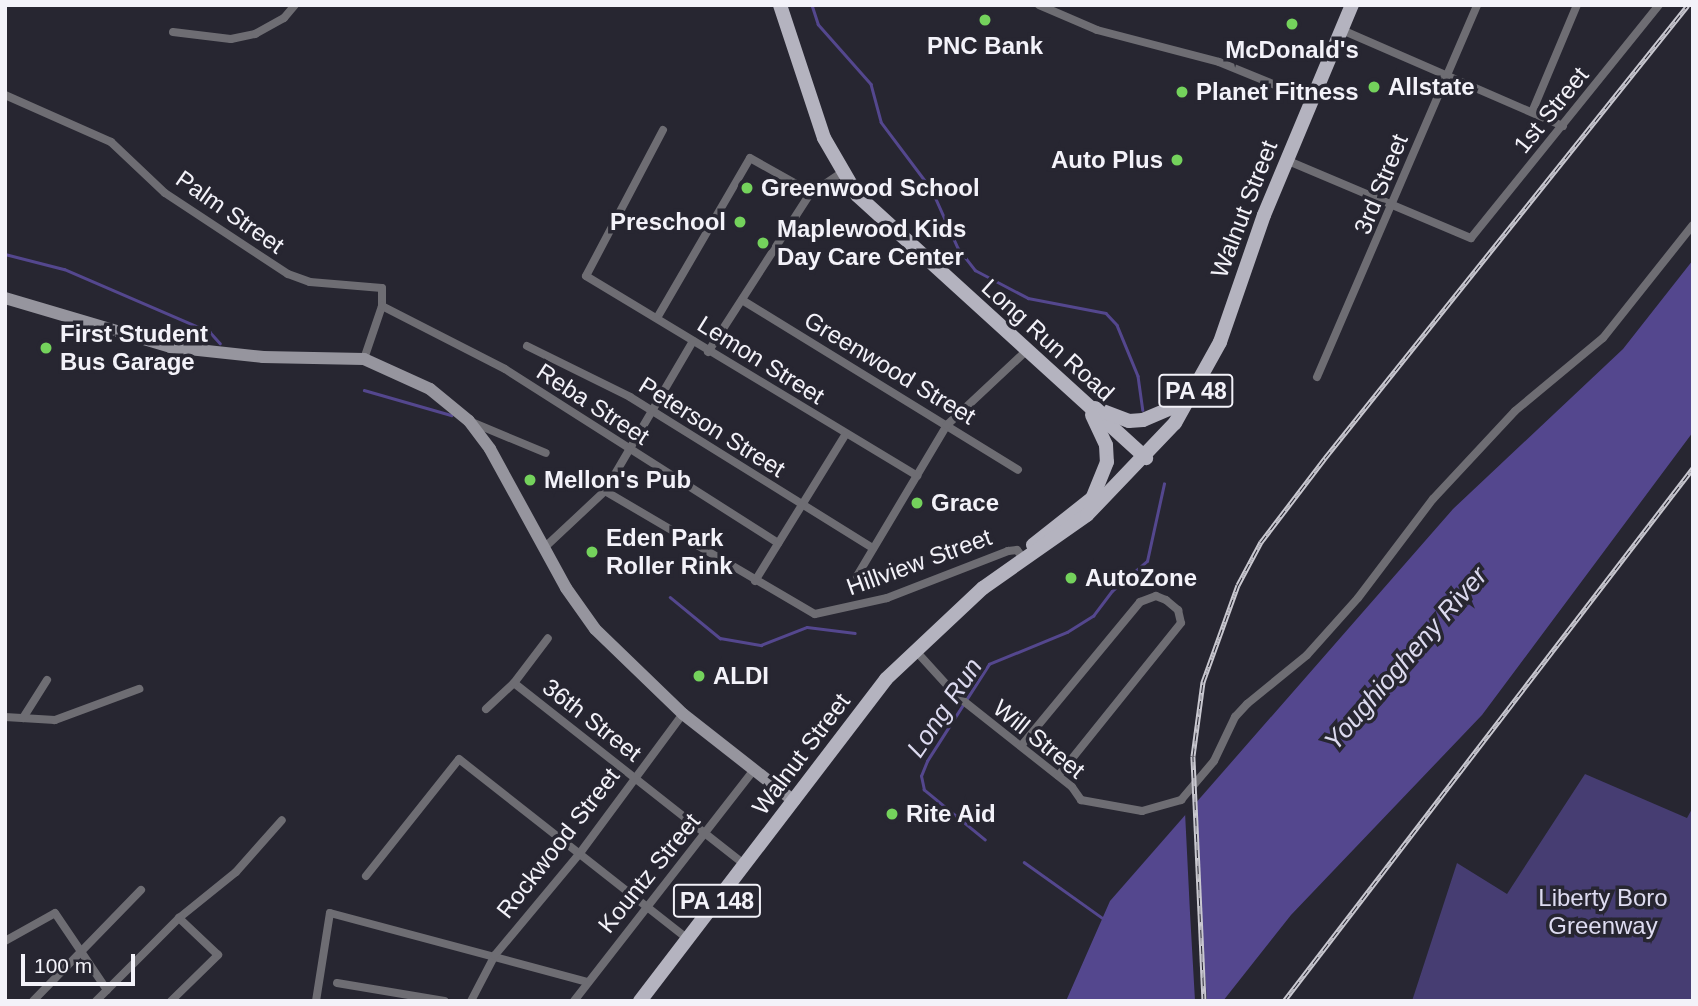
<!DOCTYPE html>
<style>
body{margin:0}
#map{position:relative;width:1698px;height:1006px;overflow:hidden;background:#272631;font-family:Helvetica,sans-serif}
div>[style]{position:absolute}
.green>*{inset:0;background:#463d72}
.water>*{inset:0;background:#54478e}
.pier>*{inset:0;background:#272631}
.stream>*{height:2.5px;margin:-1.25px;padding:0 1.25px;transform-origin:1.25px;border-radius:1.25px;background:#54478e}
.street>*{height:8px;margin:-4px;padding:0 4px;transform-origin:4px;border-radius:4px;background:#6e6d73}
.secondary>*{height:12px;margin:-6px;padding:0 6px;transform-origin:6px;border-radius:6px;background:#96959e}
.primary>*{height:14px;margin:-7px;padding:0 7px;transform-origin:7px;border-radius:7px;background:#b4b3bf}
.rail>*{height:5px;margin-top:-2.5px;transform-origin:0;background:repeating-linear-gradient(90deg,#272631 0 8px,#c9c8d0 0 16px);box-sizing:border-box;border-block:2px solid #c9c8d0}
.dots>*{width:19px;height:19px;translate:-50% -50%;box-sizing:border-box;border:4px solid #272631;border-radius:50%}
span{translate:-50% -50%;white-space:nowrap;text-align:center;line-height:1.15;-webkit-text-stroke:7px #272631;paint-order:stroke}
.shield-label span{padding:2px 5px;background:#272631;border:2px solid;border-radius:5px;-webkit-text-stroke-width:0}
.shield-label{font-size:23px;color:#f3f2f9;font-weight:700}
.poi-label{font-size:24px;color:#f3f2f9;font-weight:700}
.left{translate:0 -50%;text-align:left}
.right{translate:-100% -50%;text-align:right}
.street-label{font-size:24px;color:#f3f2f9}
.park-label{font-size:24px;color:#dedcf1}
.water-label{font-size:26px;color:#dcdaef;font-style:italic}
.frame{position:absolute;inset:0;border:7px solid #f3f2f9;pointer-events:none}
.scale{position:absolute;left:21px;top:954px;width:114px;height:32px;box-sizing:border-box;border:4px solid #f3f2f9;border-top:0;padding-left:9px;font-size:21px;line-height:24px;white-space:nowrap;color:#f3f2f9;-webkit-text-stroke:5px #272631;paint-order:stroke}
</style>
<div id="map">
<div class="green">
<div style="clip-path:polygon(1585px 774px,1687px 818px,1693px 807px,1693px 1001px,1412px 1001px,1457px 863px,1507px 894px)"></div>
</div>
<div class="water">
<div style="clip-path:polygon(1693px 260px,1693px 432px,1482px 715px,1291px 915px,1223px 1001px,1066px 1001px,1110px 901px,1453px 509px,1623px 349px)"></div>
</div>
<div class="pier">
<div style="clip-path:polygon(1196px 799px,1201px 919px,1207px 1001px,1195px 1001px,1190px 913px,1185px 812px)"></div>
</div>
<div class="stream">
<div style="left:812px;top:5px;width:20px;rotate:72deg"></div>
<div style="left:818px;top:24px;width:80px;rotate:48.5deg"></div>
<div style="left:871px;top:84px;width:39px;rotate:75deg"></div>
<div style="left:881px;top:122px;width:85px;rotate:53.1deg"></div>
<div style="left:932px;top:190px;width:64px;rotate:65.9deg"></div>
<div style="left:958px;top:248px;width:28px;rotate:52deg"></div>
<div style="left:975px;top:270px;width:60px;rotate:27.8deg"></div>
<div style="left:1028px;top:298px;width:79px;rotate:10.9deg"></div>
<div style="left:1106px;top:313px;width:16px;rotate:47deg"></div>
<div style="left:1117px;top:325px;width:55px;rotate:67.6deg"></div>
<div style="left:1138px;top:376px;width:34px;rotate:82deg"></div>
<div style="left:5px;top:254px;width:61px;rotate:14.3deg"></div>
<div style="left:64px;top:269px;width:159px;rotate:23.3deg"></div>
<div style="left:210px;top:332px;width:15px;rotate:48deg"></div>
<div style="left:364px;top:390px;width:91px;rotate:16deg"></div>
<div style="left:670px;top:597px;width:65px;rotate:39.4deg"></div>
<div style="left:720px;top:638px;width:42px;rotate:9.7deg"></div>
<div style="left:761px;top:645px;width:49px;rotate:-21.4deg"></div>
<div style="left:807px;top:627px;width:48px;rotate:7.1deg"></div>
<div style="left:985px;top:840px;width:79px;rotate:-140.7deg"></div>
<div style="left:924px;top:790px;width:14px;rotate:-102deg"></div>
<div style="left:921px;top:776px;width:16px;rotate:-68deg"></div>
<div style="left:927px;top:761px;width:115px;rotate:-57.4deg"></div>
<div style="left:989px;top:664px;width:84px;rotate:-22.3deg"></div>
<div style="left:1067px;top:632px;width:31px;rotate:-32deg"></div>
<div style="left:1093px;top:616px;width:31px;rotate:-53deg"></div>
<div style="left:1112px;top:591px;width:46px;rotate:-40.6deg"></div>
<div style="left:1147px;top:561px;width:79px;rotate:-77.6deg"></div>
<div style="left:1024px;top:862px;width:98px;rotate:35.5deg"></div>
</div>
<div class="street">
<div style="left:1039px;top:5px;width:63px;rotate:23.3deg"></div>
<div style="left:1097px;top:30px;width:126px;rotate:14.7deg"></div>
<div style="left:1219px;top:62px;width:100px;rotate:22.2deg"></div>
<div style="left:1342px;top:30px;width:241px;rotate:23.5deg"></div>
<div style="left:173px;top:32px;width:58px;rotate:6.9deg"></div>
<div style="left:231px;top:39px;width:25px;rotate:-12deg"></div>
<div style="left:255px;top:34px;width:33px;rotate:-29deg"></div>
<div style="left:284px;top:18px;width:17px;rotate:-50deg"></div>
<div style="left:5px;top:95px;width:116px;rotate:23.9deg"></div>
<div style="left:111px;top:142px;width:74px;rotate:43.4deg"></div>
<div style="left:165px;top:193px;width:147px;rotate:33.4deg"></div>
<div style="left:288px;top:274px;width:23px;rotate:20deg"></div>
<div style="left:310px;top:282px;width:72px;rotate:4.8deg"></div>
<div style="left:382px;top:288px;width:18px;rotate:90deg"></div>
<div style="left:382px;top:306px;width:56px;rotate:108.8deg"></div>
<div style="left:1532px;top:112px;width:116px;rotate:-67.2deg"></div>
<div style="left:663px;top:130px;width:165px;rotate:117.8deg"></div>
<div style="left:586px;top:276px;width:387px;rotate:31.1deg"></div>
<div style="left:1286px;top:160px;width:201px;rotate:22.9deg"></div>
<div style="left:1471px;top:238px;width:299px;rotate:-51.1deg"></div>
<div style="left:742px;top:300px;width:324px;rotate:31.6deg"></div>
<div style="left:382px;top:306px;width:138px;rotate:27.1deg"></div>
<div style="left:505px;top:369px;width:324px;rotate:32.5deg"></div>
<div style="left:657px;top:318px;width:185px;rotate:-59.8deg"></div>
<div style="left:750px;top:158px;width:71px;rotate:29.4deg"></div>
<div style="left:527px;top:346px;width:115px;rotate:26.3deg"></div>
<div style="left:630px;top:397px;width:286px;rotate:31.9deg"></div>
<div style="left:708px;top:352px;width:188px;rotate:-57.2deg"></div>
<div style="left:810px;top:194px;width:37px;rotate:-34deg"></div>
<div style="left:1317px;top:377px;width:405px;rotate:-66.7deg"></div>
<div style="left:469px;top:421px;width:83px;rotate:22.6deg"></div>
<div style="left:605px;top:491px;width:243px;rotate:30.4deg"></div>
<div style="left:815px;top:614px;width:74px;rotate:-12.5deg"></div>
<div style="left:887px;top:598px;width:130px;rotate:-21.2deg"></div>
<div style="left:1008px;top:551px;width:9px;rotate:-6deg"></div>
<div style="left:1017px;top:550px;width:10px;rotate:53deg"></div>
<div style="left:544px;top:548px;width:83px;rotate:-43.1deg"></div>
<div style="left:605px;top:491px;width:174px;rotate:-59.6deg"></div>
<div style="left:857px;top:576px;width:176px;rotate:-59.2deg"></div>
<div style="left:947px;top:425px;width:108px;rotate:-43.1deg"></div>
<div style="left:755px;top:581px;width:172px;rotate:-58.3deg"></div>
<div style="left:915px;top:650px;width:61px;rotate:47.7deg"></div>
<div style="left:956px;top:695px;width:148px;rotate:38.4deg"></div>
<div style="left:1072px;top:787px;width:16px;rotate:55deg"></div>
<div style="left:1081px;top:800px;width:62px;rotate:10.2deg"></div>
<div style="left:1142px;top:811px;width:41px;rotate:-15.8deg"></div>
<div style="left:1181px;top:800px;width:51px;rotate:-49.8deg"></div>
<div style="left:1214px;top:761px;width:49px;rotate:-64.5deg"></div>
<div style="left:1235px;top:717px;width:18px;rotate:-47deg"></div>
<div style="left:1247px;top:704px;width:77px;rotate:-39.2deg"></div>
<div style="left:1307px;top:655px;width:76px;rotate:-48.2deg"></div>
<div style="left:1358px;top:598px;width:124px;rotate:-52.9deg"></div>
<div style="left:1433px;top:499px;width:120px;rotate:-47deg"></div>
<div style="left:1515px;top:411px;width:114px;rotate:-39.7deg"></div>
<div style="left:1603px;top:338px;width:144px;rotate:-51.5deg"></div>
<div style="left:514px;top:683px;width:294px;rotate:38.2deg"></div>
<div style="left:486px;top:709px;width:38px;rotate:-43deg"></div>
<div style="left:514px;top:683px;width:56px;rotate:-52.9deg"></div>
<div style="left:5px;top:717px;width:50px;rotate:3.4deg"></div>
<div style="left:55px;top:720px;width:90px;rotate:-20.3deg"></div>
<div style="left:23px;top:718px;width:45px;rotate:-57.7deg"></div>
<div style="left:1021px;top:746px;width:187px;rotate:-50.4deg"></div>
<div style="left:1140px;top:602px;width:17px;rotate:-21deg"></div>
<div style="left:1156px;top:596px;width:11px;rotate:22deg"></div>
<div style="left:1166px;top:600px;width:16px;rotate:40deg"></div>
<div style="left:1178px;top:610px;width:13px;rotate:77deg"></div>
<div style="left:1181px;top:623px;width:196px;rotate:128.8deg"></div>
<div style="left:366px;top:876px;width:149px;rotate:-51.5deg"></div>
<div style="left:459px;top:759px;width:291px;rotate:38.2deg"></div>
<div style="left:5px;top:941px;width:57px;rotate:-29.2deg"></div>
<div style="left:55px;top:913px;width:93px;rotate:56deg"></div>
<div style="left:337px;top:983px;width:109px;rotate:9.5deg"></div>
<div style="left:33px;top:1001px;width:155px;rotate:-45.8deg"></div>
<div style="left:96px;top:1001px;width:117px;rotate:-45deg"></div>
<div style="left:179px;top:918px;width:73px;rotate:-38.9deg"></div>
<div style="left:236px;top:872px;width:69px;rotate:-48.5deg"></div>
<div style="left:171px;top:1001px;width:66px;rotate:-44.4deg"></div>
<div style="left:218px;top:955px;width:54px;rotate:-136.5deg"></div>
<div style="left:316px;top:1001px;width:89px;rotate:-81deg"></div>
<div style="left:330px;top:913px;width:267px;rotate:15deg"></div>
<div style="left:471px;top:1001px;width:52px;rotate:-62.4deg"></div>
<div style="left:495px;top:955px;width:133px;rotate:-50.2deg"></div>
<div style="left:580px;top:853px;width:173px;rotate:-53.5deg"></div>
<div style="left:574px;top:1001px;width:293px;rotate:-52.1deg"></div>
</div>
<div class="secondary">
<div style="left:5px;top:298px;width:172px;rotate:16.5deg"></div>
<div style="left:170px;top:347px;width:94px;rotate:6.1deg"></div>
<div style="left:263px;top:357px;width:101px;rotate:1.1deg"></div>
<div style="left:364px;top:359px;width:72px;rotate:24.4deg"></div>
<div style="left:430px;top:389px;width:50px;rotate:39.4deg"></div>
<div style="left:469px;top:421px;width:35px;rotate:53deg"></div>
<div style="left:490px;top:449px;width:158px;rotate:61.3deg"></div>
<div style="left:566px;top:588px;width:50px;rotate:54.7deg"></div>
<div style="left:595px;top:629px;width:122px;rotate:44deg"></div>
<div style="left:683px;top:714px;width:141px;rotate:38.1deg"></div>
</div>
<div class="primary">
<div style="left:780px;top:5px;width:140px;rotate:71.7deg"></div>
<div style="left:824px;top:138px;width:66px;rotate:59.9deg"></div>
<div style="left:857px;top:195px;width:391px;rotate:42.3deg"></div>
<div style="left:1095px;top:408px;width:36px;rotate:21deg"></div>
<div style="left:1129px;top:421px;width:14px;rotate:-4deg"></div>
<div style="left:1143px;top:420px;width:38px;rotate:-23deg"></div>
<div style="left:1092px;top:415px;width:33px;rotate:65deg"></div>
<div style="left:1106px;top:445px;width:17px;rotate:87deg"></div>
<div style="left:1107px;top:462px;width:38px;rotate:112deg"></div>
<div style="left:1033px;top:545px;width:85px;rotate:-38.3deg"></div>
<div style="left:640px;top:1001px;width:405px;rotate:-52.6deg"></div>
<div style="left:886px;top:679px;width:133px;rotate:-43.2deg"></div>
<div style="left:983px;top:588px;width:127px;rotate:-35.1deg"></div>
<div style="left:1087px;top:515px;width:127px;rotate:-46.3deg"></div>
<div style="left:1175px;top:423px;width:93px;rotate:-60.9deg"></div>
<div style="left:1220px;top:342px;width:134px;rotate:-70.9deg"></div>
<div style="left:1264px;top:215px;width:228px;rotate:-67.3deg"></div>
</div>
<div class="rail">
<div style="left:1204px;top:1001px;width:245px;rotate:-92.6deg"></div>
<div style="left:1193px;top:756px;width:75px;rotate:-82.3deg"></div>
<div style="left:1203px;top:682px;width:103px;rotate:-70.2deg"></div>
<div style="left:1238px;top:585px;width:49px;rotate:-61.9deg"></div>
<div style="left:1261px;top:542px;width:106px;rotate:-52.7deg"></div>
<div style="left:1325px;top:458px;width:580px;rotate:-51.29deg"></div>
<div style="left:1284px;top:1001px;width:672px;rotate:-52.5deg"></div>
</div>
<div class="dots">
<div style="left:985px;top:20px;background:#74d25c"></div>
<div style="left:1292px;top:24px;background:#74d25c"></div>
<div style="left:1374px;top:87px;background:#74d25c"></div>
<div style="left:1182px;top:92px;background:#74d25c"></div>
<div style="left:1177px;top:160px;background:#74d25c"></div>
<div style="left:747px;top:188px;background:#74d25c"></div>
<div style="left:740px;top:222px;background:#74d25c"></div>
<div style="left:763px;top:243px;background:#74d25c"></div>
<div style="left:46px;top:348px;background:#74d25c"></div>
<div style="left:530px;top:480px;background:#74d25c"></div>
<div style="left:917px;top:503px;background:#74d25c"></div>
<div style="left:592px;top:552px;background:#74d25c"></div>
<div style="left:1071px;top:578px;background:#74d25c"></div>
<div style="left:699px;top:676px;background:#74d25c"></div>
<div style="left:892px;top:814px;background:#74d25c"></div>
</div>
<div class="shield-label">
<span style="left:1196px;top:391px">PA 48</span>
<span style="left:717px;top:901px">PA 148</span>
</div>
<div class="poi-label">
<span style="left:985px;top:46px">PNC Bank</span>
<span style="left:1292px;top:50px">McDonald's</span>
<span class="left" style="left:1388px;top:87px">Allstate</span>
<span class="left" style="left:1196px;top:92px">Planet Fitness</span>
<span class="right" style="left:1163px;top:160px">Auto Plus</span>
<span class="left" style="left:761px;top:188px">Greenwood School</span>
<span class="right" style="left:726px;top:222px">Preschool</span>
<span class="left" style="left:777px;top:243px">Maplewood Kids<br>Day Care Center</span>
<span class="left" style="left:60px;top:348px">First Student<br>Bus Garage</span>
<span class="left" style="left:544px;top:480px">Mellon's Pub</span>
<span class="left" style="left:931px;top:503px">Grace</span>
<span class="left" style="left:606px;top:552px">Eden Park<br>Roller Rink</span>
<span class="left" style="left:1085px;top:578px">AutoZone</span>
<span class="left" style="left:713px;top:676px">ALDI</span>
<span class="left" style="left:906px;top:814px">Rite Aid</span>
</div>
<div class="street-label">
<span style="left:1551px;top:110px;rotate:-51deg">1st Street</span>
<span style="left:1381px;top:184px;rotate:-68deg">3rd Street</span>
<span style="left:1244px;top:209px;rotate:-69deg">Walnut Street</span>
<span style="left:230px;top:212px;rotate:35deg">Palm Street</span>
<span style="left:1048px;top:340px;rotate:42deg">Long Run Road</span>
<span style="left:761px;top:360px;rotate:32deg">Lemon Street</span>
<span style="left:890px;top:368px;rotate:31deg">Greenwood Street</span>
<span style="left:593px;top:404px;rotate:33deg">Reba Street</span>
<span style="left:712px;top:427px;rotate:32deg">Peterson Street</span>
<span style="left:919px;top:562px;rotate:-20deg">Hillview Street</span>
<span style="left:592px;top:720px;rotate:38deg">36th Street</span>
<span style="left:1039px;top:739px;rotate:39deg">Will Street</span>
<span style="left:801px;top:754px;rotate:-53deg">Walnut Street</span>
<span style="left:558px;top:843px;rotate:-52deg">Rockwood Street</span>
<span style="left:649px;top:873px;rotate:-51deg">Kountz Street</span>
</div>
<div class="park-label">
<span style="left:1603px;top:912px">Liberty Boro<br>Greenway</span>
</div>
<div class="water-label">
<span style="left:1406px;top:659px;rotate:-49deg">Youghiogheny River</span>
<span style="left:945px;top:708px;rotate:-56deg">Long Run</span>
</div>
<div class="frame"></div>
<div class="scale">100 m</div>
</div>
